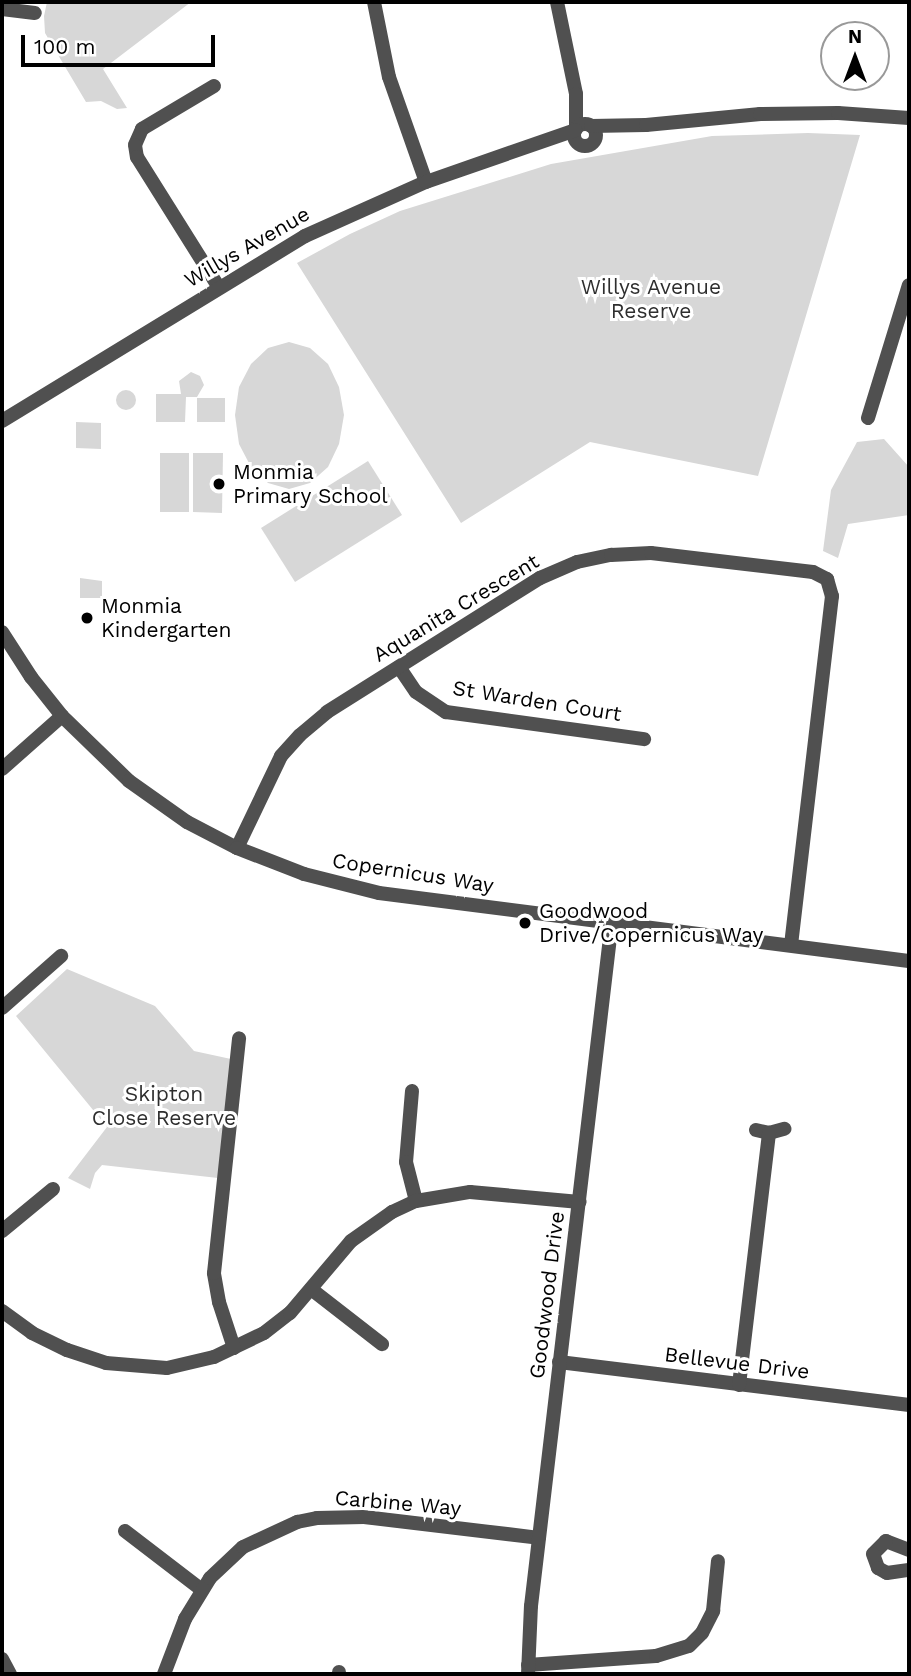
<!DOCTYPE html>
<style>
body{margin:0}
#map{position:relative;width:911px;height:1676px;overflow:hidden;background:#fff;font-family:"Work Sans",sans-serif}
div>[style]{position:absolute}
.green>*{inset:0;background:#d7d7d7}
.round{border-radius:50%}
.minor>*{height:14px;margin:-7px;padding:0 7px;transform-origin:7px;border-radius:7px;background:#505050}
.tertiary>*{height:14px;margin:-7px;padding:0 7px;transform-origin:7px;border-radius:7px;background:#505050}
.tertiary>.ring{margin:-7px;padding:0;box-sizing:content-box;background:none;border:14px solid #505050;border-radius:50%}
.dots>*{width:19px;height:19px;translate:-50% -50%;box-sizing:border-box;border:4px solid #fff;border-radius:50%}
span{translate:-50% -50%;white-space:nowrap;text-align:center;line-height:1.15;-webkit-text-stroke:6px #fff;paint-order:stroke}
.street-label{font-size:21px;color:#000}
.park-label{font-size:21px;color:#2e2e2e}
.poi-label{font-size:21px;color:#000}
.left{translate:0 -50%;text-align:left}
.frame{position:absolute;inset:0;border:4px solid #000;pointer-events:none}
.north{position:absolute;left:820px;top:21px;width:70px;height:70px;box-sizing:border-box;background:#fff;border:2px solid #999;border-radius:50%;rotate:0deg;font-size:19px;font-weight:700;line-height:28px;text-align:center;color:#000}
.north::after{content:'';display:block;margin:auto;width:24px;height:32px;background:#000;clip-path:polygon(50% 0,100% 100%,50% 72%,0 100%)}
.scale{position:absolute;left:21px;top:35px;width:194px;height:32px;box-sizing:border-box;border:4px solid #000;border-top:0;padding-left:9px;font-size:21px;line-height:24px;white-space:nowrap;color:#000;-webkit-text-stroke:5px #fff;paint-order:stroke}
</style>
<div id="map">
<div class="green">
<div style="clip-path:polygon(47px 2px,191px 2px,103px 69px,127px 108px,117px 109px,101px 101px,86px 102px,45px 33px,44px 16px)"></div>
<div style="clip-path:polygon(808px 133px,860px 135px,758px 476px,590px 442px,461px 523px,297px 263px,350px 234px,400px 211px,551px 164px,712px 136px)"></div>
<div style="clip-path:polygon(289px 342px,310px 348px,328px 364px,339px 387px,344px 415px,339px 444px,328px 467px,310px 483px,289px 489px,268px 483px,251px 467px,239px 444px,235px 415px,239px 387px,251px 364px,268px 348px)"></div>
<div style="clip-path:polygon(191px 372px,200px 376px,204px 385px,197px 397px,186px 397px,185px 422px,156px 422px,156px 394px,181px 394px,179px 381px)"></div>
<div class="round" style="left:116px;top:390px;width:20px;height:20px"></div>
<div style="clip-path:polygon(197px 398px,225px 398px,225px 422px,197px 422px)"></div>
<div style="clip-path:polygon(76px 422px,101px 423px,101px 449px,76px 448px)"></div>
<div style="clip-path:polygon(884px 439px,909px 467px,909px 515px,848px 524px,838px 558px,823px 551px,831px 490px,857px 442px)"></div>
<div style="clip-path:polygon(160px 453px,189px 453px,189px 512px,160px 512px)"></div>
<div style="clip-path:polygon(193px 453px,223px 453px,222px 513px,193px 512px)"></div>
<div style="clip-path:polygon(368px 461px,402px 515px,295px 582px,261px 528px)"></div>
<div style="clip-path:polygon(80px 578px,102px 581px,102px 598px,80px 598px)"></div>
<div style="clip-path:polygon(67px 969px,155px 1006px,194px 1051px,231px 1059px,218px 1178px,102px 1165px,95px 1173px,90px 1189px,68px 1178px,107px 1127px,16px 1016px)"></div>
</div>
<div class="minor">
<div style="left:374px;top:2px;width:76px;rotate:78.7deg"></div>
<div style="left:389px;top:77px;width:111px;rotate:70.6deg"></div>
<div style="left:557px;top:2px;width:94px;rotate:78.3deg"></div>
<div style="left:576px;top:94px;width:35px;rotate:90deg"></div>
<div style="left:2px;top:9px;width:33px;rotate:7deg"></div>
<div style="left:214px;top:86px;width:84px;rotate:149.2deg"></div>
<div style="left:142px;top:129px;width:17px;rotate:114deg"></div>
<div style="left:135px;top:145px;width:12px;rotate:81deg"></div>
<div style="left:137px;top:157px;width:152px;rotate:57.9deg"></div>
<div style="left:868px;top:418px;width:139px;rotate:-72.9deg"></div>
<div style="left:399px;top:667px;width:30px;rotate:56deg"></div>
<div style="left:416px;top:692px;width:36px;rotate:34deg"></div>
<div style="left:446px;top:712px;width:200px;rotate:7.8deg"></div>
<div style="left:2px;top:769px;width:80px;rotate:-41.5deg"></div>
<div style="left:237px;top:848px;width:102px;rotate:-64.4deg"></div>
<div style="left:281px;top:756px;width:28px;rotate:-48deg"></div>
<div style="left:300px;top:735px;width:35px;rotate:-40deg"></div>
<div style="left:327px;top:712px;width:252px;rotate:-32.2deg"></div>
<div style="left:540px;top:578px;width:40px;rotate:-23.4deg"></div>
<div style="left:577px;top:562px;width:35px;rotate:-12deg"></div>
<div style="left:611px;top:555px;width:40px;rotate:-2.9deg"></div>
<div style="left:651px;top:553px;width:163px;rotate:6.7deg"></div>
<div style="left:813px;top:572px;width:16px;rotate:27deg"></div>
<div style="left:827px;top:579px;width:18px;rotate:74deg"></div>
<div style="left:832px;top:596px;width:351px;rotate:96.7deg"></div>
<div style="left:2px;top:1008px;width:79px;rotate:-41.4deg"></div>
<div style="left:412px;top:1091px;width:71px;rotate:94.8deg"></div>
<div style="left:406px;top:1162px;width:40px;rotate:75.6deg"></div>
<div style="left:756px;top:1130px;width:13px;rotate:13deg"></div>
<div style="left:769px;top:1133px;width:16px;rotate:-15deg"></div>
<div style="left:2px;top:1231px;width:66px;rotate:-39.5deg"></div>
<div style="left:311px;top:1289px;width:90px;rotate:37.8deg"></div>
<div style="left:2px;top:1311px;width:37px;rotate:36deg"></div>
<div style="left:32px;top:1333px;width:39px;rotate:26deg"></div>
<div style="left:67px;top:1350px;width:41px;rotate:18.4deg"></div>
<div style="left:106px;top:1363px;width:61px;rotate:4.7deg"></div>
<div style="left:167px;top:1368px;width:48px;rotate:-13.2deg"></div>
<div style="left:214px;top:1357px;width:55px;rotate:-25.6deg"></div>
<div style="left:264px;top:1333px;width:33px;rotate:-38deg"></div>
<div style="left:290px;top:1313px;width:94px;rotate:-49.7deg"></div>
<div style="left:351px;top:1241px;width:50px;rotate:-35.3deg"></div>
<div style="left:392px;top:1212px;width:26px;rotate:-25deg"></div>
<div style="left:416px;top:1201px;width:55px;rotate:-9.5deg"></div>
<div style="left:470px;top:1192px;width:110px;rotate:5.2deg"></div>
<div style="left:234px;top:1348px;width:48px;rotate:-108.1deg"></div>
<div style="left:219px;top:1302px;width:29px;rotate:-100deg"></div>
<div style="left:214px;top:1273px;width:236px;rotate:-83.9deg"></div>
<div style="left:559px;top:1362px;width:353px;rotate:7deg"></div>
<div style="left:739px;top:1385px;width:254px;rotate:-83.2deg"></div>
<div style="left:125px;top:1531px;width:97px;rotate:37.5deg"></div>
<div style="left:909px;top:1550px;width:25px;rotate:-159deg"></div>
<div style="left:886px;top:1541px;width:18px;rotate:135deg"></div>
<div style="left:873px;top:1554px;width:15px;rotate:70deg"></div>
<div style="left:878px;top:1568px;width:10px;rotate:29deg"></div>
<div style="left:887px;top:1573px;width:22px;rotate:-8deg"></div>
<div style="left:2px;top:1659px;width:17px;rotate:62deg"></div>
<div style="left:528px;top:1665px;width:128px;rotate:-4deg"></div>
<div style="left:656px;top:1656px;width:34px;rotate:-17deg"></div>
<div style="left:689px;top:1646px;width:18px;rotate:-45deg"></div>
<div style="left:702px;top:1633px;width:25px;rotate:-63deg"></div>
<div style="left:713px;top:1611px;width:50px;rotate:-84.3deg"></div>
<div style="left:339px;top:1672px;width:2px;rotate:90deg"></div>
<div style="left:164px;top:1674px;width:59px;rotate:-69.1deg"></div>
<div style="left:185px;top:1619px;width:48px;rotate:-58.6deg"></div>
<div style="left:210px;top:1578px;width:45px;rotate:-43.2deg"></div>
<div style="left:243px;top:1547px;width:60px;rotate:-24.8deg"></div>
<div style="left:297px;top:1522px;width:20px;rotate:-11deg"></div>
<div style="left:317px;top:1518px;width:47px;rotate:-1.2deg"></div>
<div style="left:364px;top:1517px;width:176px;rotate:6.8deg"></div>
<div style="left:528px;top:1674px;width:68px;rotate:-87.5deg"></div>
<div style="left:531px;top:1606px;width:690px;rotate:-83.26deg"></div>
</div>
<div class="tertiary">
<div class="ring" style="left:574px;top:124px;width:8px;height:8px"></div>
<div style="left:591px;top:126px;width:55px;rotate:-1deg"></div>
<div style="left:646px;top:125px;width:115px;rotate:-5.5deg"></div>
<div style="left:760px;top:114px;width:78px;rotate:-0.7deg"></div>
<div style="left:838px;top:113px;width:71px;rotate:4deg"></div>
<div style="left:2px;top:421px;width:355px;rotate:-31.4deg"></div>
<div style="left:305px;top:236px;width:133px;rotate:-24.1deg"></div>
<div style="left:426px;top:182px;width:158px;rotate:-19.2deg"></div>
<div style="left:2px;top:632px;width:54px;rotate:57.2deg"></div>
<div style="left:31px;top:677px;width:50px;rotate:51.5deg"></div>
<div style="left:62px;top:716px;width:93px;rotate:44.1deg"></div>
<div style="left:129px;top:781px;width:71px;rotate:35.3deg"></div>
<div style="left:187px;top:822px;width:56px;rotate:27.5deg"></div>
<div style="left:237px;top:848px;width:72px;rotate:21.2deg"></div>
<div style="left:304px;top:874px;width:77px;rotate:14.2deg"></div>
<div style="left:379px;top:893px;width:534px;rotate:7.31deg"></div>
</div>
<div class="dots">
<div style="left:219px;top:484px;background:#000"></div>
<div style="left:87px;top:618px;background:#000"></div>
<div style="left:525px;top:923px;background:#000"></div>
</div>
<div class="street-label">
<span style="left:247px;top:247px;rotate:-30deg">Willys Avenue</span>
<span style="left:456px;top:608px;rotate:-31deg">Aquanita Crescent</span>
<span style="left:537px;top:701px;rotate:9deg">St Warden Court</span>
<span style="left:413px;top:873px;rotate:9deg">Copernicus Way</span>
<span style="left:547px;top:1295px;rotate:-83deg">Goodwood Drive</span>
<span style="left:737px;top:1363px;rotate:7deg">Bellevue Drive</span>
<span style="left:398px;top:1503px;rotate:5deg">Carbine Way</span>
</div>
<div class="park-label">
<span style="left:651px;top:299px">Willys Avenue<br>Reserve</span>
<span style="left:164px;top:1106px">Skipton<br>Close Reserve</span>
</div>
<div class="poi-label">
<span class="left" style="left:233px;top:484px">Monmia<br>Primary School</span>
<span class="left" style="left:101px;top:618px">Monmia<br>Kindergarten</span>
<span class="left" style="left:539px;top:923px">Goodwood<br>Drive/Copernicus Way</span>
</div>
<div class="frame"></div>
<div class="north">N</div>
<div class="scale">100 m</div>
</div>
